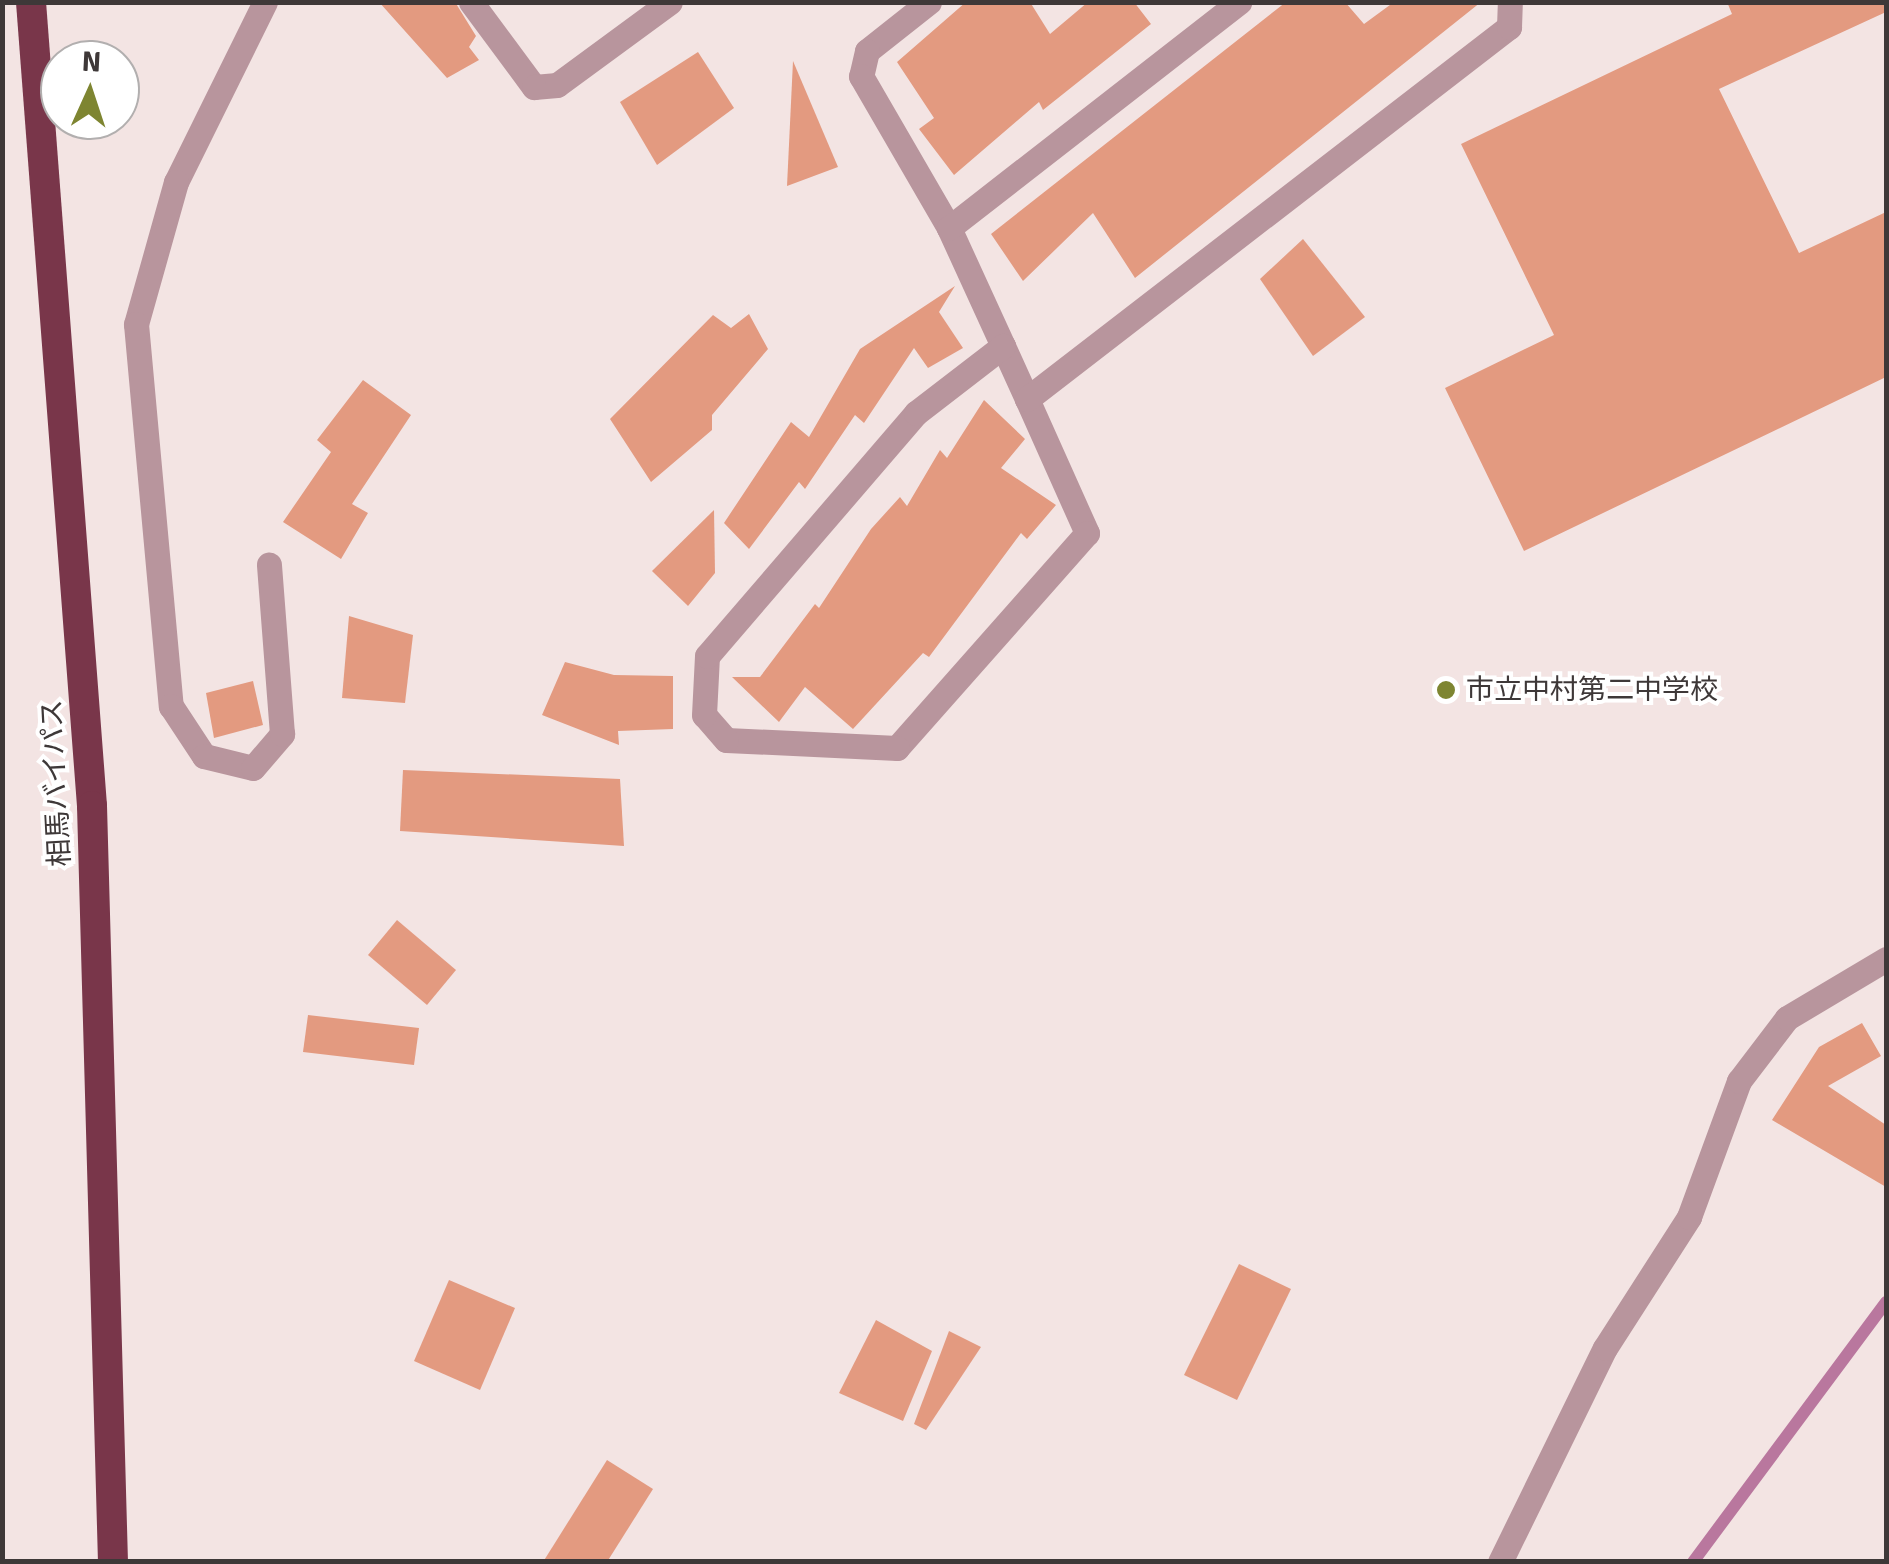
<!DOCTYPE html>
<meta charset="utf-8">
<style>
body{margin:0}
#map{position:relative;width:1889px;height:1564px;overflow:hidden;background:#f3e4e3;font-family:Signika,"Noto Sans JP",sans-serif}
div>[style]{position:absolute}
.stream>*{height:12px;margin:-6px;padding:0 6px;transform-origin:6px;border-radius:6px;background:#b9779e}
.building>*{inset:0;background:#e39a80}
.street>*{height:25px;margin:-12.5px;padding:0 12.5px;transform-origin:12.5px;border-radius:12.5px;background:#b8959d}
.highway>*{height:30px;margin:-15px;padding:0 15px;transform-origin:15px;border-radius:15px;background:#79364a}
.dots>*{width:28px;height:28px;translate:-50% -50%;box-sizing:border-box;border:5px solid #fff;border-radius:50%}
span{translate:-50% -50%;white-space:nowrap;text-align:center;line-height:1.15;-webkit-text-stroke:8px #fff;paint-order:stroke}
.poi-label{font-size:28px;color:#3e3838}
.left{translate:0 -50%;text-align:left}
.street-label{font-size:28px;color:#3e3838}
.frame{position:absolute;inset:0;border:5px solid #3e3838;pointer-events:none}
.north{position:absolute;left:40px;top:40px;width:100px;height:100px;box-sizing:border-box;background:#fff;border:2px solid #b2afaf;border-radius:50%;rotate:3deg;font-size:28px;font-weight:700;line-height:40px;text-align:center;color:#3e3838}
.north::after{content:'';display:block;margin:auto;width:35px;height:45px;background:#7e8531;clip-path:polygon(50% 0,100% 100%,50% 72%,0 100%)}
</style>
<div id="map">
<div class="stream">
<div style="left:1693px;top:1562px;width:324px;rotate:-53.4deg"></div>
</div>
<div class="building">
<div style="clip-path:polygon(379px 2px,455px 2px,476px 36px,469px 47px,479px 60px,447px 78px)"></div>
<div style="clip-path:polygon(966px 2px,1030px 2px,1050px 34px,1088px 2px,1134px 2px,1151px 24px,1043px 110px,1039px 102px,954px 175px,919px 129px,934px 118px,897px 62px)"></div>
<div style="clip-path:polygon(1286px 2px,1345px 2px,1364px 24px,1394px 2px,1481px 2px,1135px 278px,1093px 213px,1023px 281px,991px 234px)"></div>
<div style="clip-path:polygon(1727px 2px,1886px 2px,1886px 12px,1719px 89px,1799px 253px,1886px 212px,1886px 377px,1524px 551px,1445px 388px,1554px 335px,1461px 144px,1732px 14px)"></div>
<div style="clip-path:polygon(698px 52px,734px 108px,657px 165px,620px 102px)"></div>
<div style="clip-path:polygon(793px 61px,838px 167px,787px 186px)"></div>
<div style="clip-path:polygon(1303px 239px,1365px 317px,1313px 356px,1260px 279px)"></div>
<div style="clip-path:polygon(955px 286px,939px 312px,963px 348px,928px 368px,914px 348px,864px 423px,855px 415px,805px 489px,799px 482px,749px 549px,724px 523px,791px 422px,809px 437px,860px 349px)"></div>
<div style="clip-path:polygon(749px 314px,768px 349px,712px 415px,712px 430px,651px 482px,610px 419px,713px 315px,731px 328px)"></div>
<div style="clip-path:polygon(363px 380px,411px 415px,352px 504px,368px 513px,341px 559px,283px 522px,331px 452px,317px 440px)"></div>
<div style="clip-path:polygon(984px 400px,1025px 439px,1001px 468px,1056px 505px,1027px 539px,1021px 533px,929px 657px,923px 653px,853px 729px,805px 687px,779px 722px,732px 677px,760px 677px,815px 604px,819px 608px,871px 529px,900px 497px,907px 506px,940px 450px,947px 458px)"></div>
<div style="clip-path:polygon(714px 510px,715px 573px,688px 606px,652px 571px)"></div>
<div style="clip-path:polygon(349px 616px,413px 635px,405px 703px,342px 698px)"></div>
<div style="clip-path:polygon(565px 662px,614px 675px,673px 676px,673px 729px,618px 731px,619px 745px,542px 715px)"></div>
<div style="clip-path:polygon(253px 681px,263px 725px,214px 738px,206px 693px)"></div>
<div style="clip-path:polygon(403px 770px,620px 779px,624px 846px,400px 831px)"></div>
<div style="clip-path:polygon(397px 920px,456px 970px,427px 1005px,368px 955px)"></div>
<div style="clip-path:polygon(308px 1015px,419px 1028px,414px 1065px,303px 1052px)"></div>
<div style="clip-path:polygon(1862px 1023px,1881px 1056px,1828px 1086px,1886px 1125px,1886px 1187px,1772px 1120px,1819px 1047px)"></div>
<div style="clip-path:polygon(1239px 1264px,1291px 1289px,1237px 1400px,1184px 1375px)"></div>
<div style="clip-path:polygon(449px 1280px,515px 1308px,480px 1390px,414px 1361px)"></div>
<div style="clip-path:polygon(876px 1320px,932px 1351px,903px 1421px,839px 1393px)"></div>
<div style="clip-path:polygon(949px 1331px,981px 1347px,926px 1430px,914px 1424px)"></div>
<div style="clip-path:polygon(607px 1460px,653px 1489px,607px 1562px,543px 1562px)"></div>
</div>
<div class="street">
<div style="left:265px;top:2px;width:201px;rotate:116.3deg"></div>
<div style="left:176px;top:182px;width:148px;rotate:105.7deg"></div>
<div style="left:136px;top:324px;width:384px;rotate:84.8deg"></div>
<div style="left:171px;top:706px;width:60px;rotate:56.6deg"></div>
<div style="left:204px;top:756px;width:50px;rotate:13.8deg"></div>
<div style="left:253px;top:768px;width:45px;rotate:-49.5deg"></div>
<div style="left:282px;top:734px;width:170px;rotate:-94.4deg"></div>
<div style="left:471px;top:2px;width:106px;rotate:53.5deg"></div>
<div style="left:534px;top:87px;width:23px;rotate:-5deg"></div>
<div style="left:557px;top:85px;width:140px;rotate:-36.3deg"></div>
<div style="left:929px;top:2px;width:79px;rotate:141.7deg"></div>
<div style="left:867px;top:51px;width:26px;rotate:103deg"></div>
<div style="left:861px;top:76px;width:176px;rotate:59.9deg"></div>
<div style="left:949px;top:228px;width:130px;rotate:65.4deg"></div>
<div style="left:1003px;top:346px;width:58px;rotate:65.6deg"></div>
<div style="left:1027px;top:399px;width:147px;rotate:65.9deg"></div>
<div style="left:1087px;top:533px;width:287px;rotate:131.5deg"></div>
<div style="left:897px;top:748px;width:171px;rotate:-177.3deg"></div>
<div style="left:726px;top:740px;width:33px;rotate:-131deg"></div>
<div style="left:704px;top:715px;width:59px;rotate:-87.1deg"></div>
<div style="left:707px;top:656px;width:321px;rotate:-49.3deg"></div>
<div style="left:916px;top:413px;width:110px;rotate:-37.6deg"></div>
<div style="left:949px;top:228px;width:368px;rotate:-37.9deg"></div>
<div style="left:1027px;top:399px;width:609px;rotate:-37.66deg"></div>
<div style="left:1509px;top:27px;width:25px;rotate:-88deg"></div>
<div style="left:1500px;top:1562px;width:238px;rotate:-63.9deg"></div>
<div style="left:1605px;top:1348px;width:156px;rotate:-57.3deg"></div>
<div style="left:1689px;top:1217px;width:145px;rotate:-69.8deg"></div>
<div style="left:1739px;top:1081px;width:79px;rotate:-52.7deg"></div>
<div style="left:1787px;top:1018px;width:115px;rotate:-30.8deg"></div>
</div>
<div class="highway">
<div style="left:31px;top:2px;width:806px;rotate:85.66deg"></div>
<div style="left:92px;top:806px;width:756px;rotate:88.41deg"></div>
</div>
<div class="dots">
<div style="left:1446px;top:690px;background:#7e8531"></div>
</div>
<div class="poi-label">
<span class="left" style="left:1466px;top:690px">市立中村第二中学校</span>
</div>
<div class="street-label">
<span style="left:56px;top:783px;rotate:-93deg">相馬バイパス</span>
</div>
<div class="frame"></div>
<div class="north">N</div>
</div>
